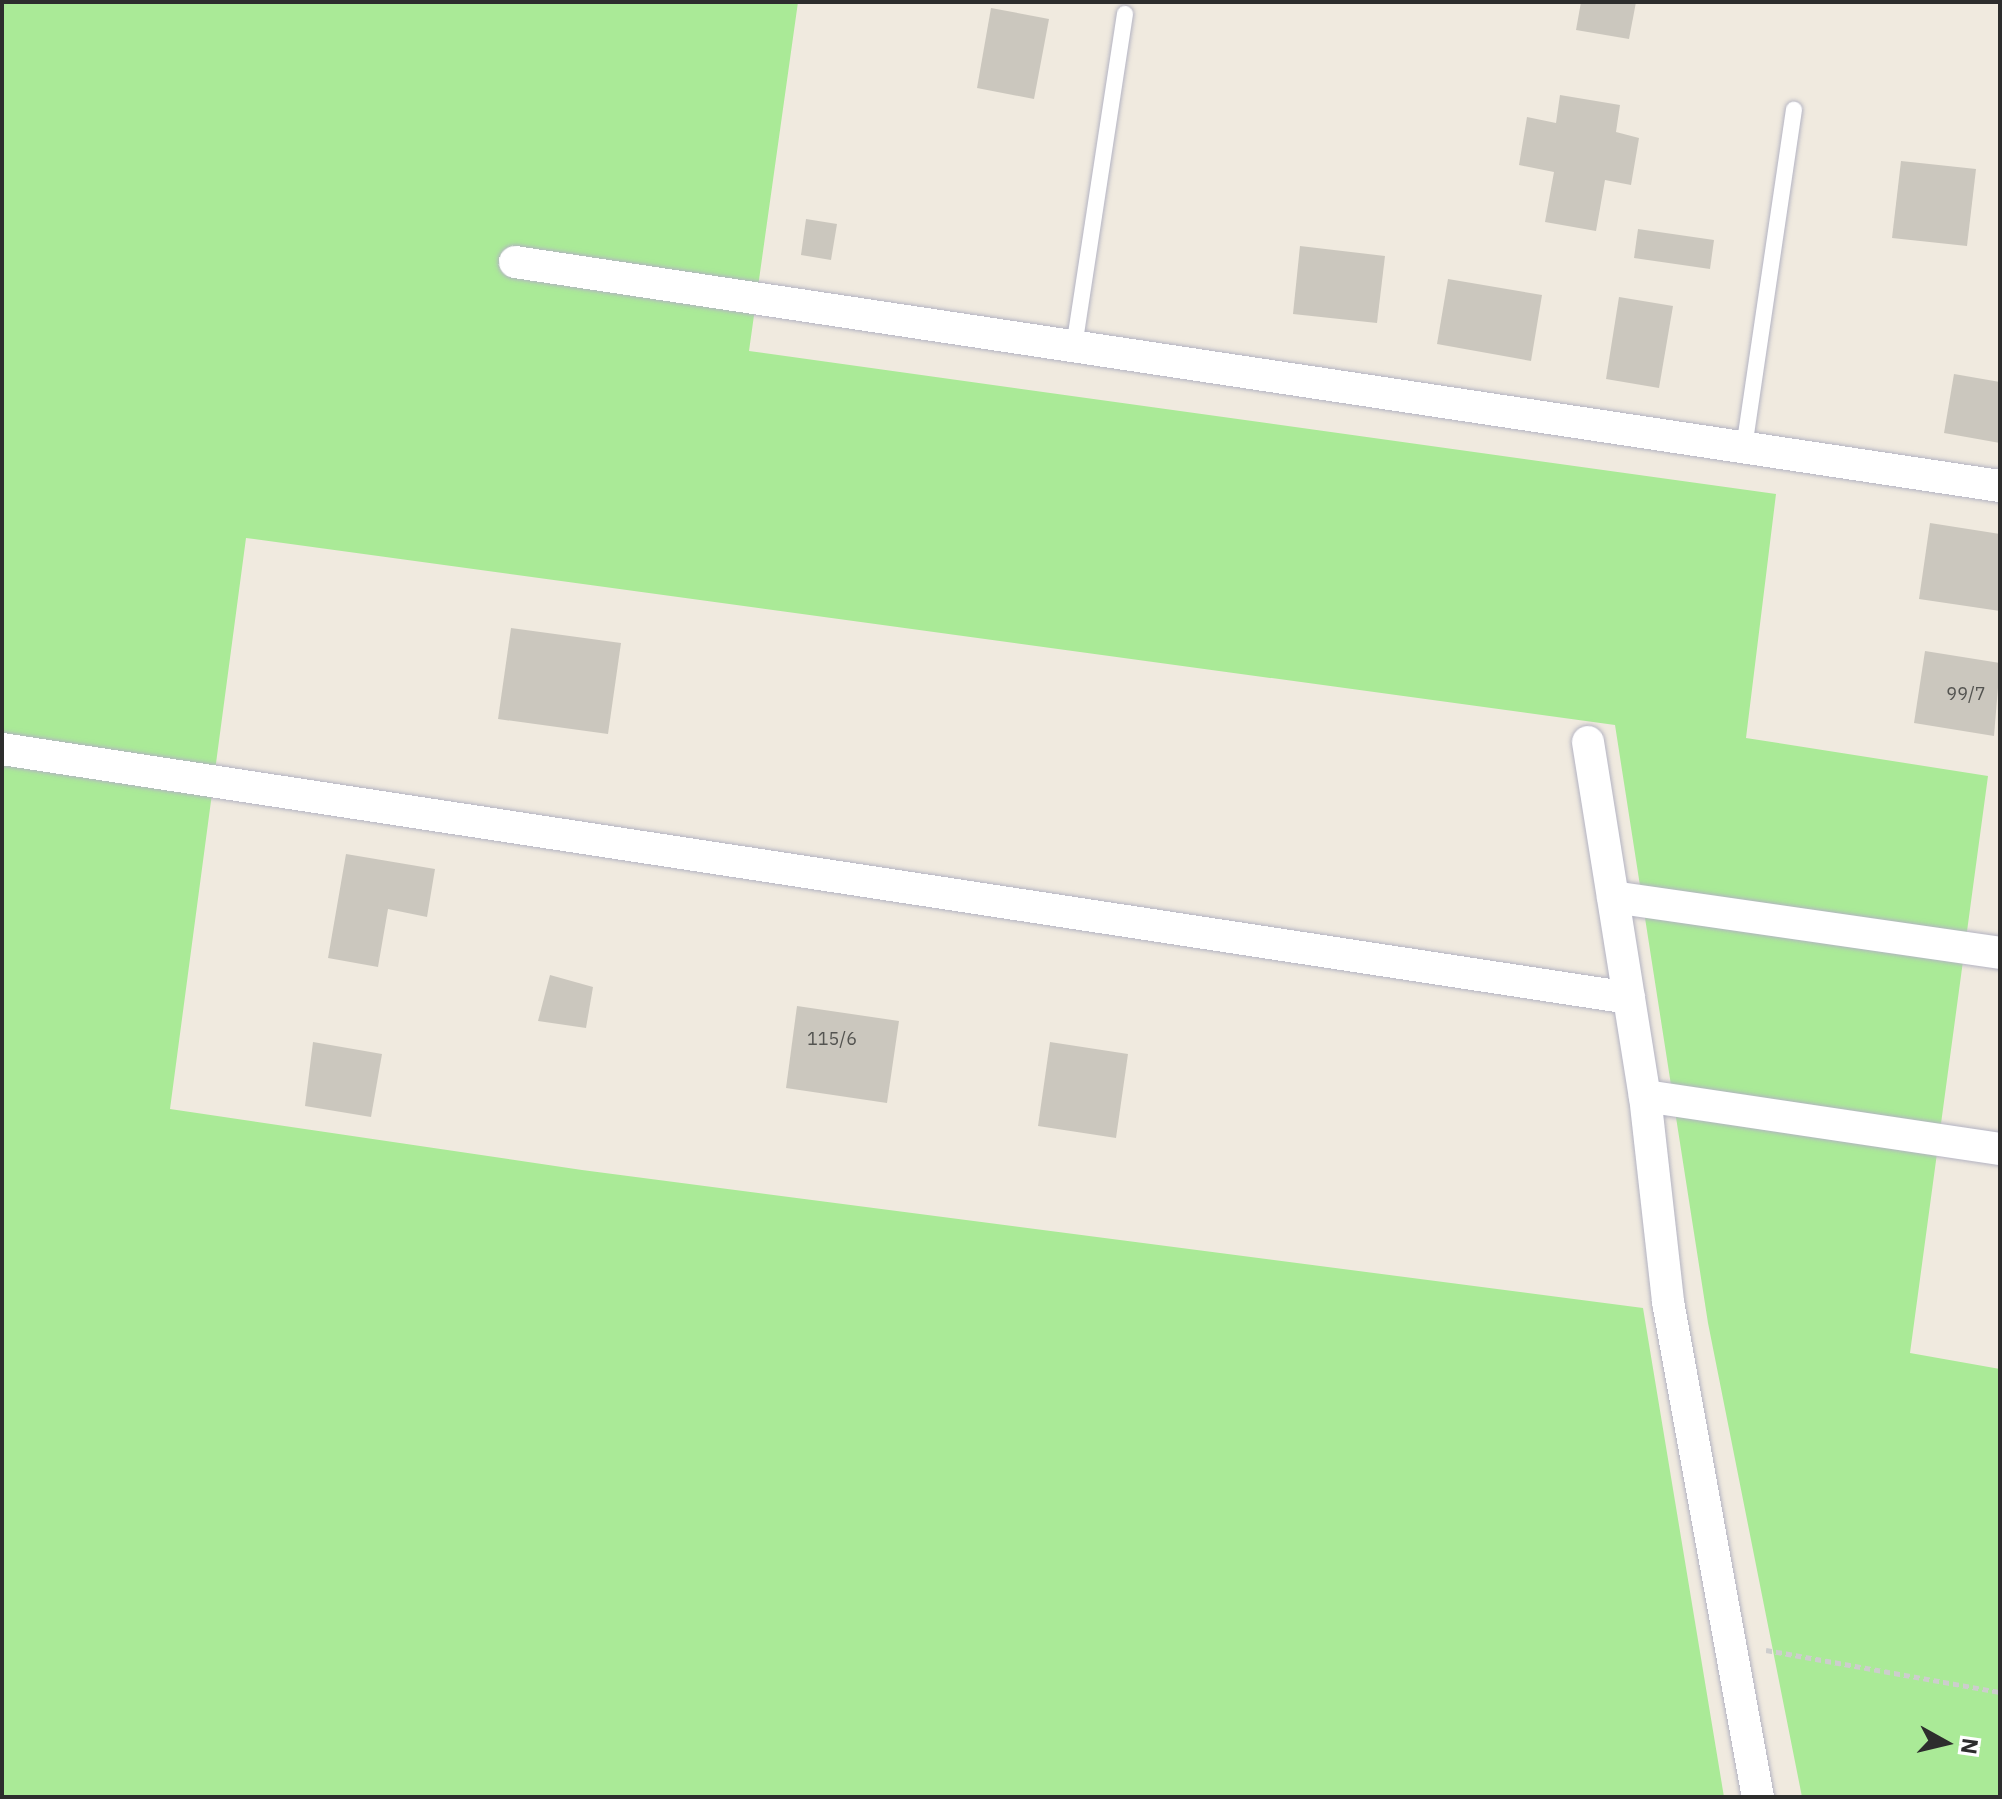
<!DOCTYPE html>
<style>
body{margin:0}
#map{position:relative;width:2002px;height:1799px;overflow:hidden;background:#f0eadf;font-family:"IBM Plex Sans",sans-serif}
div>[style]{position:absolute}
.green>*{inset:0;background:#aaea97}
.building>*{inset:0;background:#cbc7be}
.path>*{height:5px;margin-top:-2.5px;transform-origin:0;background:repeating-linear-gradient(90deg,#cdcdcd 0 6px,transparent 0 10px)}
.roads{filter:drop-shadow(0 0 2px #b3b3c2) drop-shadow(0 0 2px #b3b3c2)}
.lane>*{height:16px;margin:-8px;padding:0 8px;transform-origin:8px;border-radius:8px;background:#fff}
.street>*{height:32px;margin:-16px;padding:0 16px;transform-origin:16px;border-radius:16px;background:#fff}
span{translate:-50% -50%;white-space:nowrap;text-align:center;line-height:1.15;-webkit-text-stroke:6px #fff;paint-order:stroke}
.number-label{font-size:18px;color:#545451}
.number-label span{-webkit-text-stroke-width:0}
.frame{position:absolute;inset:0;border:4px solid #2d2d2d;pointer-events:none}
.north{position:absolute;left:1906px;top:1703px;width:80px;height:80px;-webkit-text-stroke:6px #fff;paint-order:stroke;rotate:98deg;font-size:22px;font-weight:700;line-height:32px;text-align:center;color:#2d2d2d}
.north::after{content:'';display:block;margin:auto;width:28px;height:36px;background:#2d2d2d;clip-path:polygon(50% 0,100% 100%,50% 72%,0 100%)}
</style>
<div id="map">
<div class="green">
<div style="clip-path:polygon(2px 2px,798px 2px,749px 351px,1776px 494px,1746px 738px,1988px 776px,1910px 1353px,2000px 1369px,2000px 1797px,1802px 1797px,1708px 1323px,1615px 725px,246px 538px,170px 1109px,582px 1170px,1643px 1308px,1724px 1797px,2px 1797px)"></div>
</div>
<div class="building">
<div style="clip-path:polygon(1581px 2px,1636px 2px,1629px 39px,1576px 30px)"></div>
<div style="clip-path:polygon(991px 8px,1049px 19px,1034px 99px,977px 88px)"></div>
<div style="clip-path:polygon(1560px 95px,1620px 105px,1616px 132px,1639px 138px,1631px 185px,1605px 180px,1596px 231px,1545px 222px,1554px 172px,1519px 165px,1527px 117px,1556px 123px)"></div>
<div style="clip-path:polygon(1901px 161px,1976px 169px,1967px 246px,1892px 238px)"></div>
<div style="clip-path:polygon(806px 219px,837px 224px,831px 260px,801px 255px)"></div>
<div style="clip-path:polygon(1638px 229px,1714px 240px,1710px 269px,1634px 258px)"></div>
<div style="clip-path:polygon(1300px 246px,1385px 256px,1377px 323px,1293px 314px)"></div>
<div style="clip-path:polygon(1448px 279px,1542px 295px,1531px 361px,1437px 344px)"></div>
<div style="clip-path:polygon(1619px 297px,1673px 306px,1659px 388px,1606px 379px)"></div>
<div style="clip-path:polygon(1954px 374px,2000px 382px,2000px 443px,1944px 433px)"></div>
<div style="clip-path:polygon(1930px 523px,2000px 534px,2000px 611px,1919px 599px)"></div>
<div style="clip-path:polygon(511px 628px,621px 643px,608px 734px,498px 719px)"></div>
<div style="clip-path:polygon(1925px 651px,2000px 663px,1994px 736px,1914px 723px)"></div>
<div style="clip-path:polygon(346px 854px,435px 869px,427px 917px,388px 909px,378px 967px,328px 958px)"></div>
<div style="clip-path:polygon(550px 975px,593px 987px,586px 1028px,538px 1021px)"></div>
<div style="clip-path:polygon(797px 1006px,899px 1021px,887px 1103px,786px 1088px)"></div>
<div style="clip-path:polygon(313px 1042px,382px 1054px,371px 1117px,305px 1106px)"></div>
<div style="clip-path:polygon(1050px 1042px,1128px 1054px,1116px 1138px,1038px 1126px)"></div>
</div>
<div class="path">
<div style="left:1766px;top:1650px;width:238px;rotate:10.2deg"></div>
</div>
<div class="roads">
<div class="lane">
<div style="left:1074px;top:347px;width:337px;rotate:-81.3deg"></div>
<div style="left:1744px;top:448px;width:342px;rotate:-81.6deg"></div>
</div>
<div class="street">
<div style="left:515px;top:262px;width:1502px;rotate:8.58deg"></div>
<div style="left:1588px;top:742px;width:359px;rotate:80.9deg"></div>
<div style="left:1645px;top:1096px;width:207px;rotate:83.6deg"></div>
<div style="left:1668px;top:1302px;width:503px;rotate:79.7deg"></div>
<div style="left:2px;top:749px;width:1646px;rotate:8.7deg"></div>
<div style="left:1613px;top:897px;width:391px;rotate:8.2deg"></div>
<div style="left:1645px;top:1096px;width:359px;rotate:8.5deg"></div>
</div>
</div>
<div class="number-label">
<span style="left:1966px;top:694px">99/7</span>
<span style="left:832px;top:1039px">115/6</span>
</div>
<div class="frame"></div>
<div class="north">N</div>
</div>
